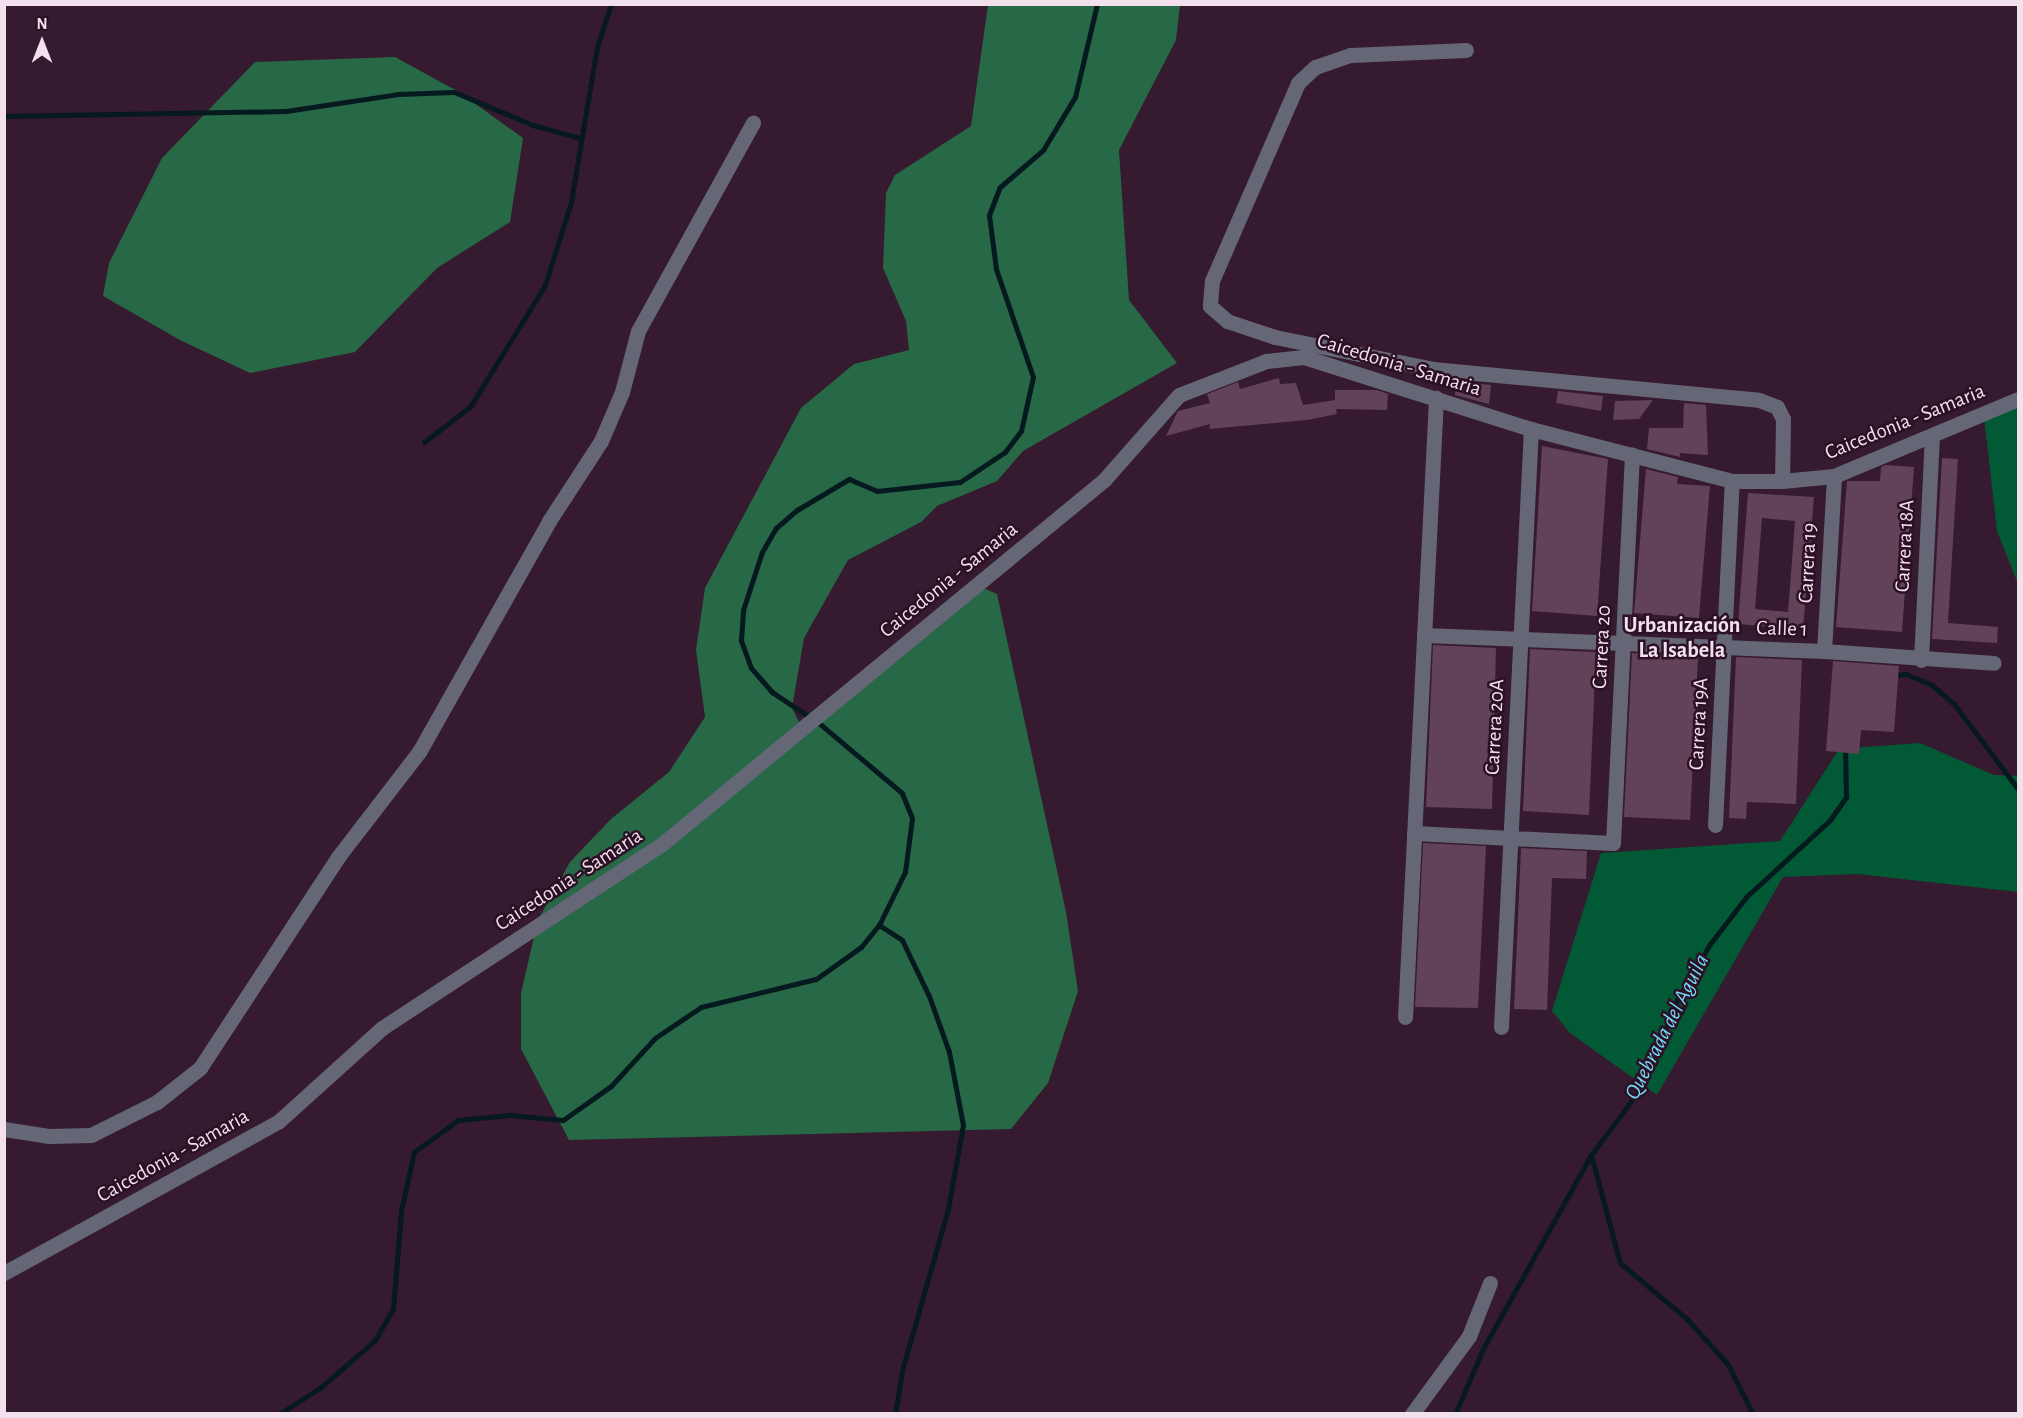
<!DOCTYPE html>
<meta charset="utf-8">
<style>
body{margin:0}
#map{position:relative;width:2023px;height:1418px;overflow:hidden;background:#361a2f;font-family:"Alegreya Sans",sans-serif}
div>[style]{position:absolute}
.green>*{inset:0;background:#015a35}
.forest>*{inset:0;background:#276846}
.stream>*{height:5px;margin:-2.5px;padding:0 2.5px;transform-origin:2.5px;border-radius:2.5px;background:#05191f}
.building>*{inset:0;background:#614258}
.minor>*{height:15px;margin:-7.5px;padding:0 7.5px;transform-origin:7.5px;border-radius:7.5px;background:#656777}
span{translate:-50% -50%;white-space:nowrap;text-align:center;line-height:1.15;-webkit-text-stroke:5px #2c1125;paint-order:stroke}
.street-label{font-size:21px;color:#f3e0ed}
.neighbourhood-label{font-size:22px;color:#f3e0ed;font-weight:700}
.water-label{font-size:22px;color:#73dcf8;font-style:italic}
.frame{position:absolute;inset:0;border:6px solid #f3e0ed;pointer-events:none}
.north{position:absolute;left:12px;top:12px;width:60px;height:60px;-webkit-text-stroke:4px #2c1125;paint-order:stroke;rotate:0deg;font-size:16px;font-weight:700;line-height:24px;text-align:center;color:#f3e0ed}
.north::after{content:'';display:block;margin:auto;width:21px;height:27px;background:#f3e0ed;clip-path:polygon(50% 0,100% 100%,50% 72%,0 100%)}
</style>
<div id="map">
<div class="green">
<div style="clip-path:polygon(2018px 403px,2018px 584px,1997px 531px,1984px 417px)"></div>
<div style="clip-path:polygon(1920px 743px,1994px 775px,2018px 776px,2018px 892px,1857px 874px,1783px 877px,1657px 1095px,1570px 1033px,1552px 1011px,1601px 853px,1780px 841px,1839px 749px)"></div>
</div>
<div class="forest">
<div style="clip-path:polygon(988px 5px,1180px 5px,1176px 40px,1119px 150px,1129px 300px,1177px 363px,1023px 451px,997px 481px,937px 506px,921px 522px,848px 560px,804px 638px,792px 708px,799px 722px,972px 583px,997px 594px,1066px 912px,1078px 991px,1048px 1083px,1011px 1129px,569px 1140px,521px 1049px,521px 993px,538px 920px,570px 862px,611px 819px,669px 772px,705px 717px,696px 650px,705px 588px,801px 408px,854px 364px,909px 350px,906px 321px,883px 268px,886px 193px,895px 175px,971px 126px)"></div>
<div style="clip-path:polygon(395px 57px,459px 92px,523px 138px,510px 222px,437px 268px,355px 352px,250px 373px,180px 340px,103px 296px,109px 263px,162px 158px,255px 62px)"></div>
</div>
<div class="stream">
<div style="left:4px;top:116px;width:282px;rotate:-1deg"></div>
<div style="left:286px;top:111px;width:113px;rotate:-8.6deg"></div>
<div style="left:398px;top:94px;width:56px;rotate:-2deg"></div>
<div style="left:454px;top:92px;width:86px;rotate:22.7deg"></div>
<div style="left:533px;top:125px;width:49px;rotate:15.5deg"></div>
<div style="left:424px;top:442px;width:58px;rotate:-37.3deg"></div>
<div style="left:470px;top:407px;width:143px;rotate:-58.4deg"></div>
<div style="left:545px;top:285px;width:87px;rotate:-72.6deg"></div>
<div style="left:571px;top:202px;width:157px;rotate:-80.5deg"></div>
<div style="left:597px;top:47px;width:45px;rotate:-72deg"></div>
<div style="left:1893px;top:675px;width:13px;rotate:-4deg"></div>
<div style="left:1906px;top:674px;width:28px;rotate:23deg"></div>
<div style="left:1932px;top:685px;width:29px;rotate:41deg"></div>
<div style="left:1954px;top:704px;width:106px;rotate:53deg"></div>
<div style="left:879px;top:925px;width:27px;rotate:33deg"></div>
<div style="left:902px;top:940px;width:62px;rotate:64.3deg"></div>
<div style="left:929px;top:996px;width:59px;rotate:70.3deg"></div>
<div style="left:949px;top:1052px;width:74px;rotate:79.1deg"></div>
<div style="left:963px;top:1125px;width:85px;rotate:100.1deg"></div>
<div style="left:948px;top:1209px;width:168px;rotate:105.9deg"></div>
<div style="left:902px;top:1371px;width:44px;rotate:99.2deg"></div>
<div style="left:1591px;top:1155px;width:112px;rotate:75deg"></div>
<div style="left:1620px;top:1263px;width:86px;rotate:39.8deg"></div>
<div style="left:1686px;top:1318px;width:61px;rotate:47.7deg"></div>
<div style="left:1727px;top:1363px;width:57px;rotate:63deg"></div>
<div style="left:279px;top:1414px;width:49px;rotate:-32.4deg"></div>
<div style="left:320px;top:1388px;width:73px;rotate:-41.1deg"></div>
<div style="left:375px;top:1340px;width:36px;rotate:-60deg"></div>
<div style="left:393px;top:1309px;width:98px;rotate:-85.3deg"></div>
<div style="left:401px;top:1211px;width:60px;rotate:-77.6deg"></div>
<div style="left:414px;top:1152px;width:54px;rotate:-36deg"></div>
<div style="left:458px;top:1120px;width:52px;rotate:-5.5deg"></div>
<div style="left:510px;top:1115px;width:53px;rotate:5.4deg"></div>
<div style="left:563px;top:1120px;width:59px;rotate:-35.3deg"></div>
<div style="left:611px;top:1086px;width:65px;rotate:-47.5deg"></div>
<div style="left:655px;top:1038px;width:55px;rotate:-34deg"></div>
<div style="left:701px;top:1007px;width:118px;rotate:-13.7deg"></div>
<div style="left:816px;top:979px;width:55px;rotate:-35.4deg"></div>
<div style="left:861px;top:947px;width:28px;rotate:-51deg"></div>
<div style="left:879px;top:925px;width:59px;rotate:-63.9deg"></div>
<div style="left:905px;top:872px;width:54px;rotate:-82.6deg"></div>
<div style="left:912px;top:818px;width:27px;rotate:-112deg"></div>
<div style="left:902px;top:793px;width:107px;rotate:-139.9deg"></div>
<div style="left:820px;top:724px;width:58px;rotate:-146.3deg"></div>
<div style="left:772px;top:692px;width:32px;rotate:-131deg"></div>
<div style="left:751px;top:668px;width:30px;rotate:-110deg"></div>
<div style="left:741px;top:640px;width:30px;rotate:-86deg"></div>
<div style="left:743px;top:610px;width:61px;rotate:-71.9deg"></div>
<div style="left:762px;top:552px;width:28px;rotate:-60deg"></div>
<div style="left:776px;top:528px;width:28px;rotate:-41deg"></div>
<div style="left:797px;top:510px;width:61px;rotate:-30.8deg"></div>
<div style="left:849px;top:479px;width:30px;rotate:23deg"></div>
<div style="left:877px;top:491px;width:83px;rotate:-6.2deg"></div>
<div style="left:960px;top:482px;width:54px;rotate:-33.7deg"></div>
<div style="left:1005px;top:452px;width:26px;rotate:-53deg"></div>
<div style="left:1021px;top:431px;width:55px;rotate:-77.5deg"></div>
<div style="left:1033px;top:377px;width:114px;rotate:-108.9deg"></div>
<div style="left:996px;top:269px;width:54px;rotate:-97.4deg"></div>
<div style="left:989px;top:215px;width:30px;rotate:-69deg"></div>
<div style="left:1000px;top:187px;width:57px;rotate:-40.7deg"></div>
<div style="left:1043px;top:150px;width:62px;rotate:-58.9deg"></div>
<div style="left:1075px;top:97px;width:96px;rotate:-76.7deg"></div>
<div style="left:1455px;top:1414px;width:73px;rotate:-66.6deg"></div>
<div style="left:1484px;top:1347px;width:220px;rotate:-60.9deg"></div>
<div style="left:1591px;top:1155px;width:89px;rotate:-53.3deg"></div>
<div style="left:1644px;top:1084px;width:90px;rotate:-68.6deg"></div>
<div style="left:1677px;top:1000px;width:65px;rotate:-59.5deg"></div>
<div style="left:1710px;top:944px;width:59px;rotate:-52.5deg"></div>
<div style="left:1746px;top:897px;width:114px;rotate:-42.5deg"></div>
<div style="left:1830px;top:820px;width:28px;rotate:-55deg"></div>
<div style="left:1846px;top:797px;width:50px;rotate:-91.1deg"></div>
</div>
<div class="building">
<div style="clip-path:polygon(1279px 378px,1280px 384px,1296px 383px,1303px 405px,1335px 400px,1335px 404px,1335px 390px,1377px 390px,1388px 394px,1387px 410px,1336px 409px,1337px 414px,1307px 420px,1209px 429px,1210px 424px,1166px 436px,1178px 411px,1210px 403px,1207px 394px,1238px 382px,1240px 389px)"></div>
<div style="clip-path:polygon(1457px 382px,1491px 385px,1489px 404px,1455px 395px)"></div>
<div style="clip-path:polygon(1558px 391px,1603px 396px,1601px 411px,1556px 403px)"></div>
<div style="clip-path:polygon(1653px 400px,1639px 419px,1613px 420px,1615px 401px)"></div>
<div style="clip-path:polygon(1684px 403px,1706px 405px,1708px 455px,1680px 453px,1680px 457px,1647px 449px,1649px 428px,1683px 428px)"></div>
<div style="clip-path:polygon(1542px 446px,1608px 459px,1597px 616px,1532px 611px)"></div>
<div style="clip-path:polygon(1942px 458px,1958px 459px,1948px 623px,1998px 627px,1997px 643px,1932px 639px)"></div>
<div style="clip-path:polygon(1885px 465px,1914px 467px,1902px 632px,1836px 627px,1847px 481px,1880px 481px,1881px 467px)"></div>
<div style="clip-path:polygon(1646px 469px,1678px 477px,1677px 484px,1710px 486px,1699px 618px,1634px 613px)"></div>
<div style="clip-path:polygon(evenodd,1748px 493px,1814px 497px,1803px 629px,1738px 624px,1748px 493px,1762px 518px,1795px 521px,1788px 612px,1755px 609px,1762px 518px)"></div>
<div style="clip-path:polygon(1433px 645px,1496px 648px,1492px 809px,1426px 807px)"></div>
<div style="clip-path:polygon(1530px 649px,1596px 652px,1589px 815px,1523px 811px)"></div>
<div style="clip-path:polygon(1632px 653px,1698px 656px,1690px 820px,1624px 817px)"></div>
<div style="clip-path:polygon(1736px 657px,1802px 660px,1796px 804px,1747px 802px,1746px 819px,1729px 818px)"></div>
<div style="clip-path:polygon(1833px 661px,1899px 666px,1894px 732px,1861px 730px,1859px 754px,1826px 751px)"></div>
<div style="clip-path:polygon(1423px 843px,1486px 846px,1478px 1008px,1415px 1007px)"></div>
<div style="clip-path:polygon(1521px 848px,1587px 851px,1586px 879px,1552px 878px,1547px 1010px,1514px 1009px)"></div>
</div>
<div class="minor">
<div style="left:1466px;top:50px;width:116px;rotate:177.5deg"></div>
<div style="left:1350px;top:55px;width:37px;rotate:161deg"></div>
<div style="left:1315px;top:67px;width:23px;rotate:137deg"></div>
<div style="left:1298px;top:83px;width:216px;rotate:113.5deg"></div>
<div style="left:1212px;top:281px;width:25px;rotate:95deg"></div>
<div style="left:1210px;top:306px;width:23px;rotate:41deg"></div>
<div style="left:1227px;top:321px;width:51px;rotate:18.4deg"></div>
<div style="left:1275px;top:337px;width:161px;rotate:11.4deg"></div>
<div style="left:1433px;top:369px;width:327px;rotate:5.4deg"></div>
<div style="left:1759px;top:400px;width:19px;rotate:21deg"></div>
<div style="left:1777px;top:407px;width:13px;rotate:63deg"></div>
<div style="left:1783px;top:419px;width:62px;rotate:90.9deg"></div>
<div style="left:1424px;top:635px;width:400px;rotate:2.3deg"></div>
<div style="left:1824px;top:651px;width:170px;rotate:4deg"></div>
<div style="left:1824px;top:651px;width:175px;rotate:-86.7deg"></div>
<div style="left:1921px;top:660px;width:225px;rotate:-87.2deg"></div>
<div style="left:1715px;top:825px;width:344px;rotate:-87.2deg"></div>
<div style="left:1414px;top:833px;width:199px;rotate:2.9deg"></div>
<div style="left:1613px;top:843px;width:389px;rotate:-87.2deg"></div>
<div style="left:1405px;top:1017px;width:620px;rotate:-87.13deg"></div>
<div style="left:1501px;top:1027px;width:599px;rotate:-87.13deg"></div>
<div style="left:4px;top:1129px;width:46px;rotate:8.8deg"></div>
<div style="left:49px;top:1136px;width:42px;rotate:-1.4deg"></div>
<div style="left:91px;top:1135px;width:74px;rotate:-26.6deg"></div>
<div style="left:157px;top:1102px;width:55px;rotate:-38.3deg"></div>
<div style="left:200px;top:1068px;width:252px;rotate:-56.8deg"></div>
<div style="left:338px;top:857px;width:133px;rotate:-52.4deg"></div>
<div style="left:419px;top:752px;width:265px;rotate:-60.6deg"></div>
<div style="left:549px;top:521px;width:95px;rotate:-57deg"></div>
<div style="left:601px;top:441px;width:53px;rotate:-66.8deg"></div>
<div style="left:622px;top:392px;width:63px;rotate:-75.3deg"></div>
<div style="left:638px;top:331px;width:238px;rotate:-61.1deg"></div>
<div style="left:4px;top:1273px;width:314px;rotate:-28.9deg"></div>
<div style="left:279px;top:1121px;width:139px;rotate:-42.1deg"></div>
<div style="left:382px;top:1028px;width:335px;rotate:-33.3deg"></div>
<div style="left:662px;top:844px;width:573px;rotate:-39.47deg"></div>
<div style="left:1104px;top:480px;width:113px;rotate:-48.6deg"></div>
<div style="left:1179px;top:395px;width:93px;rotate:-21.3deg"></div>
<div style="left:1266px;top:361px;width:38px;rotate:-6deg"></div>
<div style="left:1304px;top:357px;width:238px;rotate:17.6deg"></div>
<div style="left:1531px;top:429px;width:208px;rotate:14.5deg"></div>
<div style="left:1732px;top:481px;width:50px"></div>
<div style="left:1782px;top:481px;width:52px;rotate:-5.5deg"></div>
<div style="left:1834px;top:476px;width:199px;rotate:-22.7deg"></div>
<div style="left:1412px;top:1414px;width:97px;rotate:-53.8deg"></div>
<div style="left:1469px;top:1336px;width:57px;rotate:-68.4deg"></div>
</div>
<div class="street-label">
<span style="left:1399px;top:365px;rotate:17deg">Caicedonia - Samaria</span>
<span style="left:1905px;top:422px;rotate:-22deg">Caicedonia - Samaria</span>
<span style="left:1905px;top:546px;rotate:-87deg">Carrera 18A</span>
<span style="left:1808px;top:563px;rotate:-87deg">Carrera 19</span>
<span style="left:949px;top:580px;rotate:-39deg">Caicedonia - Samaria</span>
<span style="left:1782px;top:629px;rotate:2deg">Calle 1</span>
<span style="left:1602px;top:647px;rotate:-87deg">Carrera 20</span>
<span style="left:1699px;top:724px;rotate:-87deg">Carrera 19A</span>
<span style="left:1495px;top:727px;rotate:-87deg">Carrera 20A</span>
<span style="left:569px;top:880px;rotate:-33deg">Caicedonia - Samaria</span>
<span style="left:173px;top:1156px;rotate:-29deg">Caicedonia - Samaria</span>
</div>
<div class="neighbourhood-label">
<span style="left:1682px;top:638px">Urbanización<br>La Isabela</span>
</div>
<div class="water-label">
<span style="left:1667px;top:1027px;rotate:-63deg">Quebrada del Aguila</span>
</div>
<div class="frame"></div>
<div class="north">N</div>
</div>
